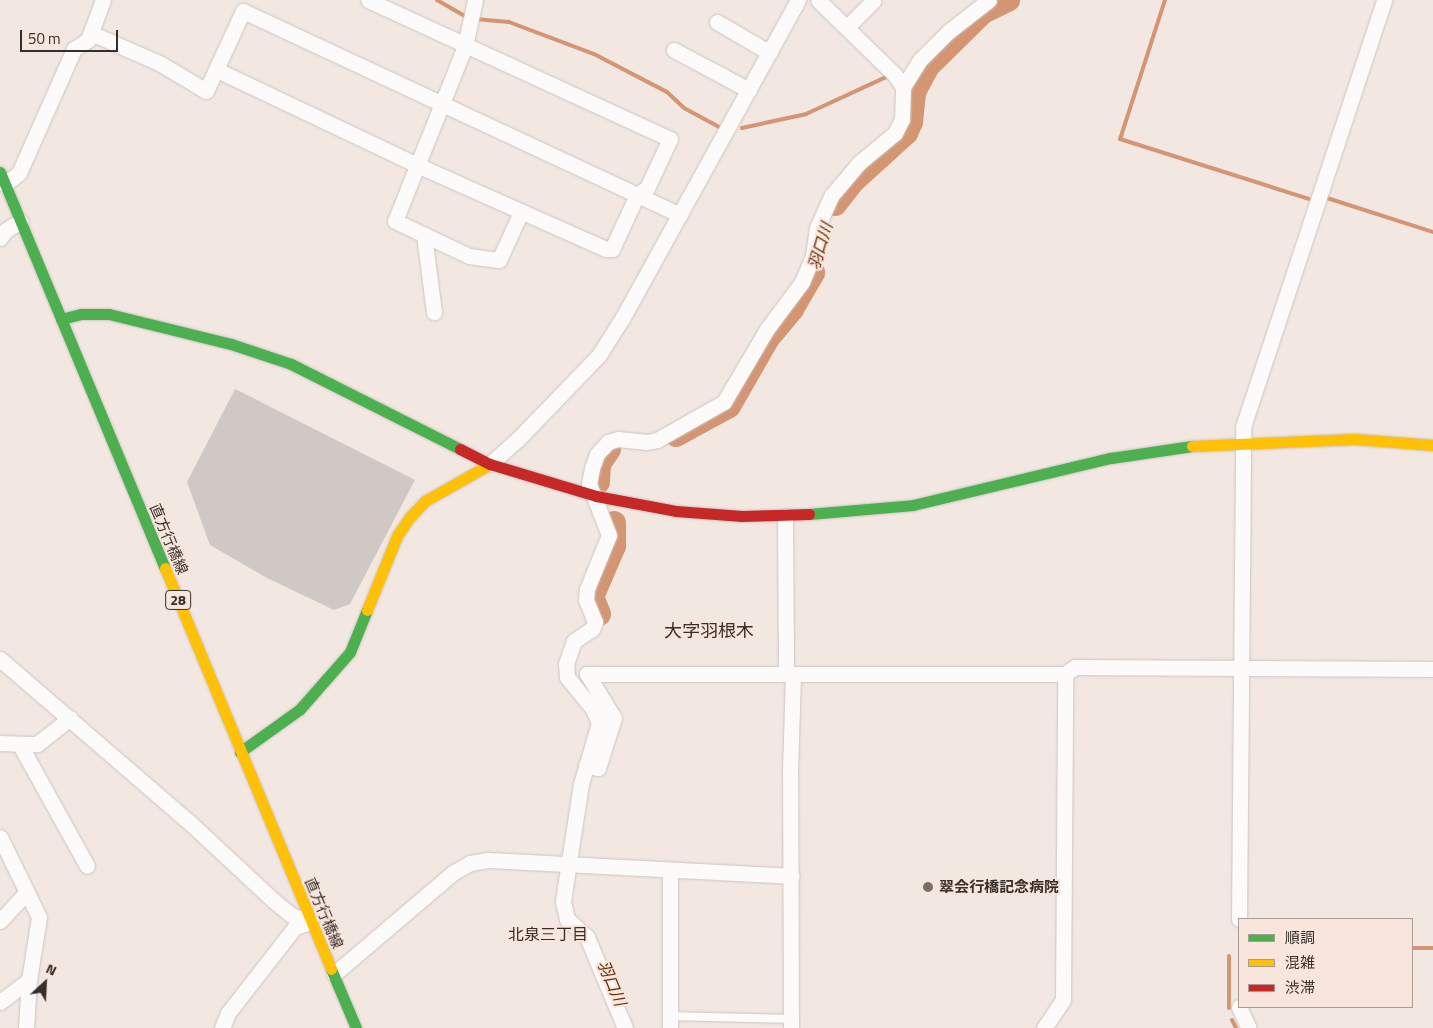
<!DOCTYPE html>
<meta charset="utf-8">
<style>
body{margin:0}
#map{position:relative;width:1433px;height:1028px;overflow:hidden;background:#f2e7e1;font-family:"Titillium Web","Noto Sans JP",sans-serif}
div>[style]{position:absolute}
.stream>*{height:4px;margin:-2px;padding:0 2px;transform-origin:2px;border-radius:2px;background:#d49573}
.river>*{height:24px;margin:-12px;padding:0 12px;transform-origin:12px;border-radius:12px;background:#d49573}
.building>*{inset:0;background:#d0c8c4}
.roads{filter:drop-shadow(0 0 1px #cdc4c0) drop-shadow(0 0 1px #cdc4c0)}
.lane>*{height:8px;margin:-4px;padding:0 4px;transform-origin:4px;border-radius:4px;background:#fdfbfa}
.street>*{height:15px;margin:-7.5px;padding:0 7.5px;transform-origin:7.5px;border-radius:7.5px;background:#fdfbfa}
.fast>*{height:11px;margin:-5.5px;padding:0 5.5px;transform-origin:5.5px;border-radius:5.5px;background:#4caf50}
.slow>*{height:11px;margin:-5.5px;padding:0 5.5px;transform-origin:5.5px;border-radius:5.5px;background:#ffc107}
.jam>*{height:11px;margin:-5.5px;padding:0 5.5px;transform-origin:5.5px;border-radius:5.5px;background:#c62828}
.dots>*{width:14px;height:14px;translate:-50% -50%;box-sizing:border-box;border:2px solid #f8e5db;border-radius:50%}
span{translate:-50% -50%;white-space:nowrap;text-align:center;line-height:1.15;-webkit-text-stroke:4px #f8e5db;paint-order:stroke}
.shield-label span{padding:1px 4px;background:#f8e5db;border:1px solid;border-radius:4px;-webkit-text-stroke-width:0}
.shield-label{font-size:14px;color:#352e2a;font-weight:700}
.street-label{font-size:15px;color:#352e2a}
.poi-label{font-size:15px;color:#352e2a;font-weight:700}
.left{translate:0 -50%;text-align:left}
.water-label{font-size:16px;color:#622a06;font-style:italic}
.neighbourhood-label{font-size:16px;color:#352e2a}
.quarter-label{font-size:18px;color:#352e2a}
.legend{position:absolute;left:1238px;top:918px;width:175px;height:90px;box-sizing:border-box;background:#f8e5db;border:1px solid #aa9c94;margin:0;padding:6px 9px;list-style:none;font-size:15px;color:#352e2a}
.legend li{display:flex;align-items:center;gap:10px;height:25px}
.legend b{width:25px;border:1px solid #aa9c94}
.north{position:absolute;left:20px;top:958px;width:50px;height:50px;-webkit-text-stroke:4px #f8e5db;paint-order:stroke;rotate:25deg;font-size:14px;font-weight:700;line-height:20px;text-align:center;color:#352e2a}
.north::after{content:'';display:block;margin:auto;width:18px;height:22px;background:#352e2a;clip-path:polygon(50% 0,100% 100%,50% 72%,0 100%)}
.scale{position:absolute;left:20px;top:30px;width:98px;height:22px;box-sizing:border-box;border:2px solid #352e2a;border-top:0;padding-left:6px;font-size:15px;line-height:18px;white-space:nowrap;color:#352e2a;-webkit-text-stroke:4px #f8e5db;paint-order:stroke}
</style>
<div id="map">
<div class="stream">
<div style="left:437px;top:0;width:34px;rotate:30deg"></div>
<div style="left:1165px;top:0;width:146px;rotate:107.9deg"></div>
<div style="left:1120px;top:139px;width:198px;rotate:17.6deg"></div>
<div style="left:475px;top:19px;width:34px;rotate:5deg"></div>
<div style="left:509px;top:22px;width:91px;rotate:20.6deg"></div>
<div style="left:594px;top:54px;width:82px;rotate:27.5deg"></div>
<div style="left:667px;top:92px;width:23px;rotate:43deg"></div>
<div style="left:684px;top:108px;width:42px;rotate:28.4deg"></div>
<div style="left:742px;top:128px;width:66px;rotate:-12.3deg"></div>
<div style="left:806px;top:114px;width:88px;rotate:-24.8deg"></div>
<div style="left:1327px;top:198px;width:111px;rotate:17.8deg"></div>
<div style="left:1412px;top:948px;width:21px"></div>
<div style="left:1229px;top:956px;width:52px;rotate:90deg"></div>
<div style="left:1232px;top:1020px;width:9px;rotate:63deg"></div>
</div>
<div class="river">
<div style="left:835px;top:204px;width:29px;rotate:-52deg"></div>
<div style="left:853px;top:181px;width:72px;rotate:-42.2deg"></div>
<div style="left:906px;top:133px;width:12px;rotate:-66deg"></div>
<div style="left:911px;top:122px;width:30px;rotate:-84deg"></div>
<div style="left:914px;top:92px;width:30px;rotate:-62deg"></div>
<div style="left:928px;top:66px;width:77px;rotate:-44.5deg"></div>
<div style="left:983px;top:12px;width:28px;rotate:-26deg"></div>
<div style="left:676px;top:435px;width:60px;rotate:-28.7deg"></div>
<div style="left:729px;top:406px;width:78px;rotate:-60.2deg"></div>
<div style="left:768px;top:338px;width:38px;rotate:-50deg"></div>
<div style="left:792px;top:309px;width:42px;rotate:-59.7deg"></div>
<div style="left:598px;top:482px;width:18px;rotate:-87deg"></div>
<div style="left:599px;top:464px;width:18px;rotate:-56deg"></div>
<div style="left:599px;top:614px;width:18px;rotate:-112deg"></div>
<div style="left:592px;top:597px;width:56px;rotate:-66.7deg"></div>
<div style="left:614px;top:546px;width:23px;rotate:-90deg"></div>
</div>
<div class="building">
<div style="clip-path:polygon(235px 389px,415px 480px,350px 604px,334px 610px,267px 578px,210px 545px,187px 482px)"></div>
</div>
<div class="roads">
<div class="lane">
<div style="left:670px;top:1016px;width:121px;rotate:1.4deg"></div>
</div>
<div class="street">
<div style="left:475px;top:0;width:47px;rotate:102.3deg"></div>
<div style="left:465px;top:46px;width:188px;rotate:111.8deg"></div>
<div style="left:395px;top:221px;width:82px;rotate:25.3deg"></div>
<div style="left:469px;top:256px;width:30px;rotate:8deg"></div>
<div style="left:499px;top:260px;width:53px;rotate:-65.4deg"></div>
<div style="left:717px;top:22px;width:61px;rotate:30.3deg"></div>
<div style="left:847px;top:27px;width:37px;rotate:-45deg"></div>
<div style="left:91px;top:33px;width:77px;rotate:23.9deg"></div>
<div style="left:161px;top:64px;width:52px;rotate:31deg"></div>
<div style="left:206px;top:91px;width:88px;rotate:-65.2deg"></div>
<div style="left:243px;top:11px;width:482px;rotate:25deg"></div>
<div style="left:674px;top:50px;width:85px;rotate:28.1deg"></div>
<div style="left:217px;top:70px;width:221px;rotate:25.4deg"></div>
<div style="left:417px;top:165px;width:207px;rotate:24deg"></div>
<div style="left:606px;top:249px;width:6px"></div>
<div style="left:612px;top:249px;width:60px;rotate:-65.2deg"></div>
<div style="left:637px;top:195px;width:12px;rotate:-35deg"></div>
<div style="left:647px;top:188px;width:54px;rotate:-64.9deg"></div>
<div style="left:670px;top:139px;width:332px;rotate:-155.3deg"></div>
<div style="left:903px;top:87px;width:32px;rotate:-58deg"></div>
<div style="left:920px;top:60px;width:40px;rotate:-45deg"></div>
<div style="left:948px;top:32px;width:52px;rotate:-38deg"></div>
<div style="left:5px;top:184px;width:18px;rotate:-38deg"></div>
<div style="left:19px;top:173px;width:136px;rotate:-66.1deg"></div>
<div style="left:74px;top:49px;width:17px;rotate:-33deg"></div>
<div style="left:88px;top:40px;width:43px;rotate:-69.4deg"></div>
<div style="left:424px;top:235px;width:78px;rotate:82.6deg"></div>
<div style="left:0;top:238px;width:10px;rotate:-53deg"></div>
<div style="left:6px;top:230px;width:17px;rotate:-31deg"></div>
<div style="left:490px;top:464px;width:38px;rotate:-42deg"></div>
<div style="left:518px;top:439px;width:117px;rotate:-46deg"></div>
<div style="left:599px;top:355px;width:45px;rotate:-57.7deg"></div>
<div style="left:623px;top:317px;width:362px;rotate:-61.1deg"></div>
<div style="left:785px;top:516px;width:158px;rotate:89.6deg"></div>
<div style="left:0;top:659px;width:248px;rotate:40.8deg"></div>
<div style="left:188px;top:821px;width:117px;rotate:42.9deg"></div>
<div style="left:274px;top:901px;width:22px;rotate:39deg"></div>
<div style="left:291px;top:915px;width:20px;rotate:20deg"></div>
<div style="left:0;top:743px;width:37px;rotate:2deg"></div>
<div style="left:37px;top:744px;width:42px;rotate:-38.2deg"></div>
<div style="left:20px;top:745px;width:138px;rotate:61deg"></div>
<div style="left:586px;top:765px;width:12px;rotate:14deg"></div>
<div style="left:598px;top:768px;width:52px;rotate:-72.3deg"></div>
<div style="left:614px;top:718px;width:52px;rotate:-121.5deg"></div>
<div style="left:587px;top:674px;width:478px"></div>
<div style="left:0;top:837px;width:89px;rotate:64deg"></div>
<div style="left:39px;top:917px;width:64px;rotate:99deg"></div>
<div style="left:29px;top:980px;width:48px;rotate:93.6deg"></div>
<div style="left:670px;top:870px;width:158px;rotate:90deg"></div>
<div style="left:1239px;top:919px;width:492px;rotate:-89.5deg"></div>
<div style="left:1243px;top:427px;width:450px;rotate:-71.7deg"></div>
<div style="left:0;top:921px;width:38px;rotate:-47deg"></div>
<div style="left:334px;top:974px;width:157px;rotate:-40.4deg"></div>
<div style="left:454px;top:872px;width:18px;rotate:-29deg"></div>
<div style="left:470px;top:863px;width:17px;rotate:-10deg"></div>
<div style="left:487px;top:860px;width:305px;rotate:3deg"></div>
<div style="left:0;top:1002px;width:36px;rotate:-37deg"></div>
<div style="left:1239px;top:1007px;width:23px;rotate:65deg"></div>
<div style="left:222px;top:1028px;width:16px;rotate:-68deg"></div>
<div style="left:228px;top:1013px;width:109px;rotate:-52.1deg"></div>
<div style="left:295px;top:927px;width:16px;rotate:-18deg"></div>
<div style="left:625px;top:1028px;width:99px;rotate:-112.7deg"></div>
<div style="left:587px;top:937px;width:27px;rotate:-138deg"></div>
<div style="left:567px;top:919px;width:18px;rotate:-103deg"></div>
<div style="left:563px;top:901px;width:118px;rotate:-81.3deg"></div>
<div style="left:581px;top:784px;width:64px;rotate:-73.6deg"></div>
<div style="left:599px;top:723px;width:15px;rotate:-113deg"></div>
<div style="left:593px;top:709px;width:41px;rotate:-129.1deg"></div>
<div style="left:567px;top:677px;width:13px;rotate:-94deg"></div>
<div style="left:566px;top:664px;width:24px;rotate:-71deg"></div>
<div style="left:574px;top:641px;width:22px;rotate:-34deg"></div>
<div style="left:592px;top:629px;width:8px;rotate:-67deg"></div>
<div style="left:595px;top:622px;width:24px;rotate:-112deg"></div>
<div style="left:586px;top:600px;width:11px;rotate:-85deg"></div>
<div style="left:587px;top:589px;width:58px;rotate:-67.8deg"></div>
<div style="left:609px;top:535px;width:55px;rotate:-111.4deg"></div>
<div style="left:589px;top:484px;width:16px;rotate:-79deg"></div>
<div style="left:592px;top:468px;width:15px;rotate:-70deg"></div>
<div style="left:597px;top:454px;width:16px;rotate:-47deg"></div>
<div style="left:608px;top:442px;width:10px;rotate:-17deg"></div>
<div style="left:618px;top:439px;width:29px;rotate:6deg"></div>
<div style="left:647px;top:442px;width:10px;rotate:-11deg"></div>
<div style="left:657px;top:440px;width:77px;rotate:-29.6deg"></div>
<div style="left:724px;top:402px;width:85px;rotate:-59.5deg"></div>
<div style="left:767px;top:329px;width:59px;rotate:-53.3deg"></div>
<div style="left:802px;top:282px;width:28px;rotate:-67deg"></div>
<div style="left:813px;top:256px;width:28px;rotate:-82deg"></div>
<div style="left:817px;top:228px;width:36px;rotate:-66deg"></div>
<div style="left:832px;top:195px;width:42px;rotate:-49.8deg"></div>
<div style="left:859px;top:163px;width:47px;rotate:-39.8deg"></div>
<div style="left:895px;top:133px;width:16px;rotate:-63deg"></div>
<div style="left:902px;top:119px;width:32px;rotate:-88deg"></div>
<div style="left:903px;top:87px;width:14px;rotate:-124deg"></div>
<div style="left:895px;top:75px;width:107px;rotate:-135.8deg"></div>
<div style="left:791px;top:1028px;width:257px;rotate:-90.2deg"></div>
<div style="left:790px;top:771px;width:95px;rotate:-88.2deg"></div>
<div style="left:1044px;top:1028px;width:34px;rotate:-56deg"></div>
<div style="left:1063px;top:1000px;width:326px;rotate:-89.6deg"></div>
<div style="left:1065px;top:674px;width:12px;rotate:-35deg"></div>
<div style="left:1075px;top:667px;width:358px;rotate:0.3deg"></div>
</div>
<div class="fast">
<div style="left:0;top:172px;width:429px;rotate:67.4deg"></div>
<div style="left:61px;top:319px;width:21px;rotate:-14deg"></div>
<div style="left:81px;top:314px;width:28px"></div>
<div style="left:109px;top:314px;width:126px;rotate:13.8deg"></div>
<div style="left:231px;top:344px;width:63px;rotate:18.4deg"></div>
<div style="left:291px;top:364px;width:189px;rotate:26.7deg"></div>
<div style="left:809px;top:514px;width:104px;rotate:-4.9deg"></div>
<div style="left:913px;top:505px;width:204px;rotate:-13.4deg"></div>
<div style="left:1111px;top:458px;width:82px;rotate:-8.4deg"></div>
<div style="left:240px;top:752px;width:74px;rotate:-35.6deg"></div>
<div style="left:300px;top:709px;width:76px;rotate:-48.7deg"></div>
<div style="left:350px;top:652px;width:45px;rotate:-68deg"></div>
<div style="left:331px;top:969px;width:64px;rotate:67deg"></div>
</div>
<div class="slow">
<div style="left:1192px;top:446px;width:162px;rotate:-2.5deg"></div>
<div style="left:1354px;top:439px;width:79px;rotate:4.3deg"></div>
<div style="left:165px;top:568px;width:434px;rotate:67.5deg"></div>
<div style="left:367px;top:610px;width:80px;rotate:-67.9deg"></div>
<div style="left:397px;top:536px;width:23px;rotate:-56deg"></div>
<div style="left:410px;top:517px;width:22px;rotate:-47deg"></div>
<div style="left:425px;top:501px;width:75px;rotate:-29.6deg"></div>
</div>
<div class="jam">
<div style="left:460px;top:449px;width:34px;rotate:27deg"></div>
<div style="left:490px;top:464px;width:111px;rotate:16.8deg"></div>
<div style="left:596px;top:496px;width:81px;rotate:10.6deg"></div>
<div style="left:676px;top:511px;width:66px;rotate:4.3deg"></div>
<div style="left:742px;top:516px;width:67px;rotate:-1.7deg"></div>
</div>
</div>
<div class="dots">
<div style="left:928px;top:887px;background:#776f6a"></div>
</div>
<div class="shield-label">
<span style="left:178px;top:600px">28</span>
</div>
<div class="street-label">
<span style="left:169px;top:539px;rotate:67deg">直方行橋線</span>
<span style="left:324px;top:913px;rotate:67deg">直方行橋線</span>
</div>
<div class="poi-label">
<span class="left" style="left:939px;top:887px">翠会行橋記念病院</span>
</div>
<div class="water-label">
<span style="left:820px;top:246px;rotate:-73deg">羽口川</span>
<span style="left:612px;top:983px;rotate:67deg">羽口川</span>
</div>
<div class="neighbourhood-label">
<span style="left:548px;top:934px">北泉三丁目</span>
</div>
<div class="quarter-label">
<span style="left:709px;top:631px">大字羽根木</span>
</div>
<ul class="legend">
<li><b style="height:6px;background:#4caf50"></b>順調</li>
<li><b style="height:6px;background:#ffc107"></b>混雑</li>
<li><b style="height:6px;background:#c62828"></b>渋滞</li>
</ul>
<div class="north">N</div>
<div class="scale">50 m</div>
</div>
